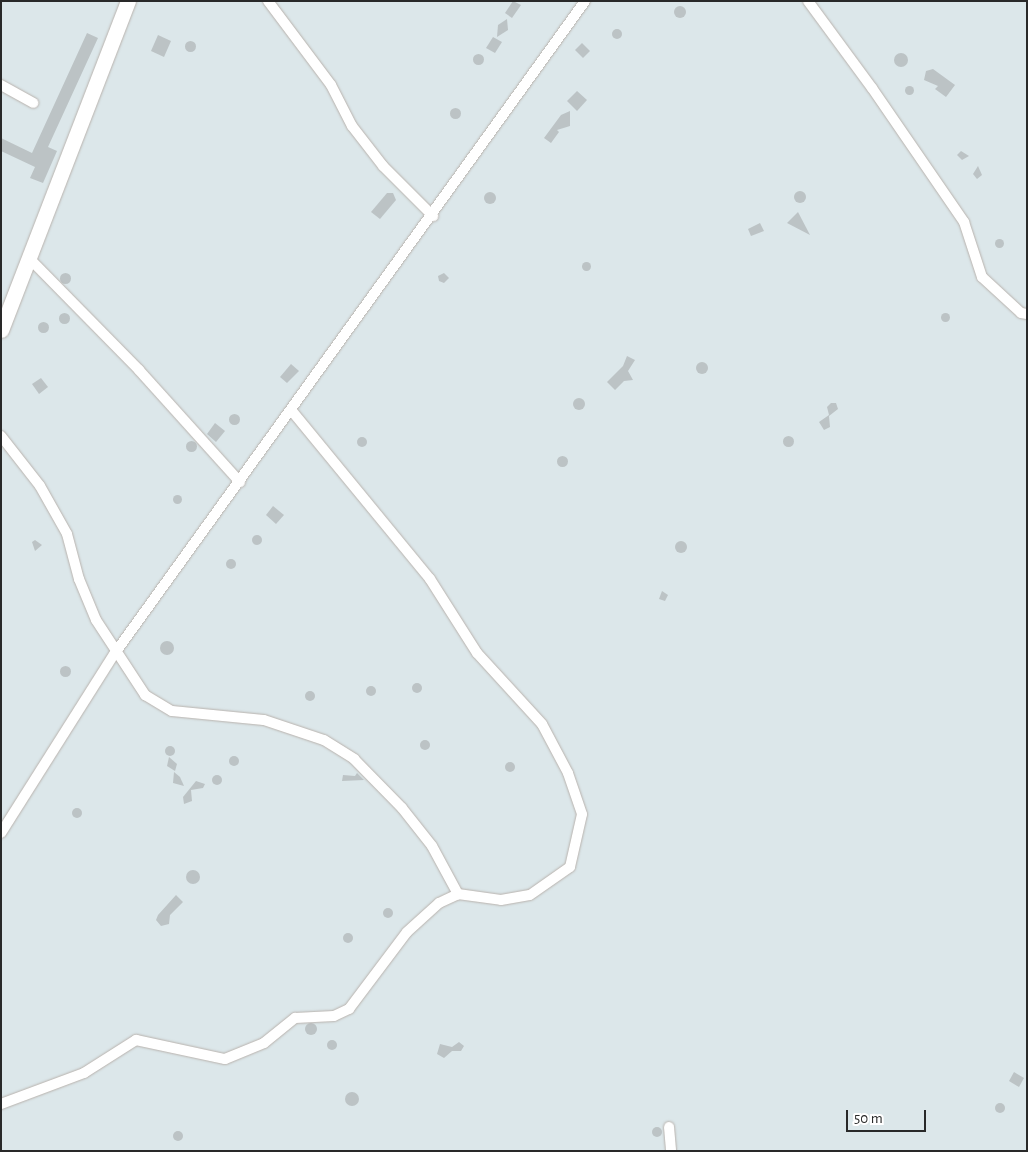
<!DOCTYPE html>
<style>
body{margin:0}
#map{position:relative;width:1028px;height:1152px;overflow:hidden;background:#dce7ea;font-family:"Alegreya Sans",sans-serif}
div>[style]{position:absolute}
.building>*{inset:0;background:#bcc3c5}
.round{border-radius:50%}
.roads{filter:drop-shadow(0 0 1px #b8b2ad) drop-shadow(0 0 1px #b8b2ad)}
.street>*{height:10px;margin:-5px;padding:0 5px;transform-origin:5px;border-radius:5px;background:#fff}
.secondary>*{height:15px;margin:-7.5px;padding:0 7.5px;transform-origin:7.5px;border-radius:7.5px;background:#fff}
span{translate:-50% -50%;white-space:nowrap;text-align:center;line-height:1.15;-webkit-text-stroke:5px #fff;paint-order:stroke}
.frame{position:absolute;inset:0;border:2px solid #292929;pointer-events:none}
.scale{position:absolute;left:846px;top:1110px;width:80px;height:22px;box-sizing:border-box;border:2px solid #292929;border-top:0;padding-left:6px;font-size:15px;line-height:18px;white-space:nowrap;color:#292929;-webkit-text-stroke:4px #fff;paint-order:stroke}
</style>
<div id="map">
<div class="building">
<div style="clip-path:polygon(513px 1px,521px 5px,512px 18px,505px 13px)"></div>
<div class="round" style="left:674px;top:6px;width:12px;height:12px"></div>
<div style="clip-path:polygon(507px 19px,508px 30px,497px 37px,498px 25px)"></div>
<div class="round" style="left:612px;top:29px;width:10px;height:10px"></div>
<div style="clip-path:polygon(87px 33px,98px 38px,48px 147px,57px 151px,43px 183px,30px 178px,35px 167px,1px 151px,1px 138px,32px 153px)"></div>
<div style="clip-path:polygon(158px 35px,171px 41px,164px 57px,151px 51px)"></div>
<div style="clip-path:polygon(493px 37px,502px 42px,495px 53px,486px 48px)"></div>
<div class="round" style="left:184.5px;top:40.5px;width:11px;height:11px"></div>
<div style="clip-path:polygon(582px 43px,590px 51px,583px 58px,575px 50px)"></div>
<div class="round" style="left:894px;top:53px;width:14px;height:14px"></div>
<div class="round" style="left:472.5px;top:53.5px;width:11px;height:11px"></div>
<div style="clip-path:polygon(933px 69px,955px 85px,946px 97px,935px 89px,938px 86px,924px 80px,926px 71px)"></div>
<div class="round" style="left:904.5px;top:85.5px;width:9px;height:9px"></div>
<div style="clip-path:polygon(577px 91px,587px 100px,577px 111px,567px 101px)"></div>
<div class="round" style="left:449.5px;top:107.5px;width:11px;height:11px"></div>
<div style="clip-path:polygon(570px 111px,570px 126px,557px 130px,559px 132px,551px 143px,544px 138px,561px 115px)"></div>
<div style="clip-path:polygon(961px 151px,969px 156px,962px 160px,957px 155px)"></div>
<div style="clip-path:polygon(978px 166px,982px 175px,977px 179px,973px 174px)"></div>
<div class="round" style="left:794px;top:191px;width:12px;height:12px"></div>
<div class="round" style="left:484px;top:192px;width:12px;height:12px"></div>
<div style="clip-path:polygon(387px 193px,393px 193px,396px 200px,380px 219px,371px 212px)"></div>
<div style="clip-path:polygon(798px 212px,810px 235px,787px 223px)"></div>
<div style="clip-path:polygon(760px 223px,764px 231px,751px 236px,748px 229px)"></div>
<div class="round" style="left:994.5px;top:238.5px;width:9px;height:9px"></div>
<div class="round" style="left:581.5px;top:261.5px;width:9px;height:9px"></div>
<div class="round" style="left:59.5px;top:272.5px;width:11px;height:11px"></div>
<div style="clip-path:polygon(444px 273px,449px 278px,444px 283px,439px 281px,438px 276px)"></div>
<div class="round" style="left:58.5px;top:312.5px;width:11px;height:11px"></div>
<div class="round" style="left:940.5px;top:312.5px;width:9px;height:9px"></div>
<div class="round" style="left:37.5px;top:321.5px;width:11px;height:11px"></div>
<div style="clip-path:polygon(627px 356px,635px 360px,628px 371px,633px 380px,624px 381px,615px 390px,607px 382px,623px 366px)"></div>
<div class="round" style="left:696px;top:362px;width:12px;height:12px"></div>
<div style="clip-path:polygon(291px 364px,299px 371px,287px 383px,280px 377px)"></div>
<div style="clip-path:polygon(41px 378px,48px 387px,39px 394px,32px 384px)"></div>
<div class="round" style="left:573px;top:398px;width:12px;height:12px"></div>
<div style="clip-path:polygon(831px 403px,836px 403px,838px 409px,829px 416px,830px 427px,824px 430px,819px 422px,829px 415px,827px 407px)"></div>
<div class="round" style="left:228.5px;top:413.5px;width:11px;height:11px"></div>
<div style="clip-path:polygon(215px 423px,225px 431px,216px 442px,207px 434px)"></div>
<div class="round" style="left:782.5px;top:435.5px;width:11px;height:11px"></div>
<div class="round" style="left:357px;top:437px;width:10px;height:10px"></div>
<div class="round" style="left:185.5px;top:440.5px;width:11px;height:11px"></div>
<div class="round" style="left:556.5px;top:455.5px;width:11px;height:11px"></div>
<div class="round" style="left:172.5px;top:494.5px;width:9px;height:9px"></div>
<div style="clip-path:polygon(273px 506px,284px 515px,276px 524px,266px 515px)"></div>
<div class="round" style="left:252px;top:535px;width:10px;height:10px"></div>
<div style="clip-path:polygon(35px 540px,42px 545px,35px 551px,32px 542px)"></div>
<div class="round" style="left:675px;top:541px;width:12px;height:12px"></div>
<div class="round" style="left:226px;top:559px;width:10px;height:10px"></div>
<div style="clip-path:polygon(662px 591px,668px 595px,665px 601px,659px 599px)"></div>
<div class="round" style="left:160px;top:641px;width:14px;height:14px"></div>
<div class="round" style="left:59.5px;top:665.5px;width:11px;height:11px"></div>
<div class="round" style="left:412px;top:683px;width:10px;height:10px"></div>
<div class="round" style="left:366px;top:686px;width:10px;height:10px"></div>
<div class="round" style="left:305px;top:691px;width:10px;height:10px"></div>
<div class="round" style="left:420px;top:740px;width:10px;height:10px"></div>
<div class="round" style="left:165px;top:746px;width:10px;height:10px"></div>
<div class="round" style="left:229px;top:756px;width:10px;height:10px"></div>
<div style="clip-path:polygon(169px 757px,177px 764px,175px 771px,167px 766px)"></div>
<div class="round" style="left:505px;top:762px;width:10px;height:10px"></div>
<div style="clip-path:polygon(174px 772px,180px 777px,184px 786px,173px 783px)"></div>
<div style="clip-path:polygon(357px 773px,364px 780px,342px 781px,343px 775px,355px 776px)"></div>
<div class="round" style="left:212px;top:775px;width:10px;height:10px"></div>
<div style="clip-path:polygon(196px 781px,205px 784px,203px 788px,191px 790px,192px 801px,184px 804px,183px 797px)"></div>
<div class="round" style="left:72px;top:808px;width:10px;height:10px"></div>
<div class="round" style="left:186px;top:870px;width:14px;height:14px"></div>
<div style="clip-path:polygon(176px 895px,183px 902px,170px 915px,169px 924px,161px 926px,156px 920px,158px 915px)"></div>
<div class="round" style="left:383px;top:908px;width:10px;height:10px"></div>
<div class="round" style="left:343px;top:933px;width:10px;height:10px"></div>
<div class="round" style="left:305px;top:1023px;width:12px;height:12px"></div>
<div class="round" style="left:327px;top:1040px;width:10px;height:10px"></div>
<div style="clip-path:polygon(459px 1042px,464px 1046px,461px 1051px,452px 1051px,444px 1058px,437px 1054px,440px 1044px,452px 1047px)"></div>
<div style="clip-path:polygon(1014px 1072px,1024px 1078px,1019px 1087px,1009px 1081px)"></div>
<div class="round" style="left:345px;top:1092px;width:14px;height:14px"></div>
<div class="round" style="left:995px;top:1103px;width:10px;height:10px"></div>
<div class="round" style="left:652px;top:1127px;width:10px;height:10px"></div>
<div class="round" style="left:173px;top:1131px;width:10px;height:10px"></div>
</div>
<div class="roads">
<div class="street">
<div style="left:268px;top:1px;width:105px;rotate:53.1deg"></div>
<div style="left:331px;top:85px;width:46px;rotate:62.9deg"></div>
<div style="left:352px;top:126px;width:51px;rotate:52.2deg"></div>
<div style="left:383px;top:166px;width:71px;rotate:45deg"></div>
<div style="left:808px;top:1px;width:108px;rotate:53.7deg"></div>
<div style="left:872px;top:88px;width:163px;rotate:55.5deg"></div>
<div style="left:964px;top:222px;width:58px;rotate:71.9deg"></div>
<div style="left:982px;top:277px;width:53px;rotate:42.7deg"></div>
<div style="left:1021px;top:313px;width:6px;rotate:9deg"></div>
<div style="left:1px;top:85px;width:37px;rotate:29deg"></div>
<div style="left:29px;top:258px;width:157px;rotate:45.5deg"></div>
<div style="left:139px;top:370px;width:151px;rotate:48deg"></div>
<div style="left:1px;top:436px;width:63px;rotate:52deg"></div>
<div style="left:40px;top:486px;width:55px;rotate:60.6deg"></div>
<div style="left:67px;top:534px;width:47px;rotate:75.1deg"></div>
<div style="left:79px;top:579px;width:44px;rotate:67.5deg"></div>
<div style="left:96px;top:620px;width:90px;rotate:56.8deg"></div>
<div style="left:145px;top:695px;width:31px;rotate:31deg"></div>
<div style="left:172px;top:711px;width:92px;rotate:5.6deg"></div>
<div style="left:264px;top:720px;width:63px;rotate:18.4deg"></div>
<div style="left:324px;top:740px;width:36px;rotate:32deg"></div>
<div style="left:354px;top:759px;width:69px;rotate:45.6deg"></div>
<div style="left:402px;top:808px;width:48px;rotate:51.7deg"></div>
<div style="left:432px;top:846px;width:55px;rotate:61.6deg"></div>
<div style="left:1px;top:833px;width:213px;rotate:-57.7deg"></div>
<div style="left:115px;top:653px;width:804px;rotate:-54.21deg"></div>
<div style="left:1px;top:1104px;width:89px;rotate:-20.5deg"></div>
<div style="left:84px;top:1073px;width:62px;rotate:-32.4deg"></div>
<div style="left:136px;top:1040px;width:91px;rotate:12.1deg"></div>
<div style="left:225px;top:1059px;width:42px;rotate:-22.3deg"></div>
<div style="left:264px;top:1043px;width:40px;rotate:-39deg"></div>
<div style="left:295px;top:1018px;width:39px;rotate:-3deg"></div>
<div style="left:334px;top:1016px;width:17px;rotate:-25deg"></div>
<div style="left:349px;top:1009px;width:96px;rotate:-53deg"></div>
<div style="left:407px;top:932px;width:43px;rotate:-42.2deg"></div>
<div style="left:439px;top:903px;width:21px;rotate:-25deg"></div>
<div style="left:458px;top:894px;width:43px;rotate:7.9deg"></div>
<div style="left:501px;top:900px;width:29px;rotate:-10deg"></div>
<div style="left:530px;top:895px;width:49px;rotate:-35deg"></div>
<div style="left:570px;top:867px;width:54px;rotate:-77.2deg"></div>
<div style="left:582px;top:814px;width:43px;rotate:-108.9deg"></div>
<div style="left:568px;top:773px;width:55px;rotate:-118deg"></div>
<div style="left:542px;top:724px;width:96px;rotate:-132.5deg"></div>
<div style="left:477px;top:653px;width:88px;rotate:-122.4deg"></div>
<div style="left:430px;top:579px;width:217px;rotate:-129.4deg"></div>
<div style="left:669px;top:1127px;width:24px;rotate:85deg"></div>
</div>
<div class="secondary">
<div style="left:1px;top:330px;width:353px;rotate:-68.9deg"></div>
</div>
</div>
<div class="frame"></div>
<div class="scale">50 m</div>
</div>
